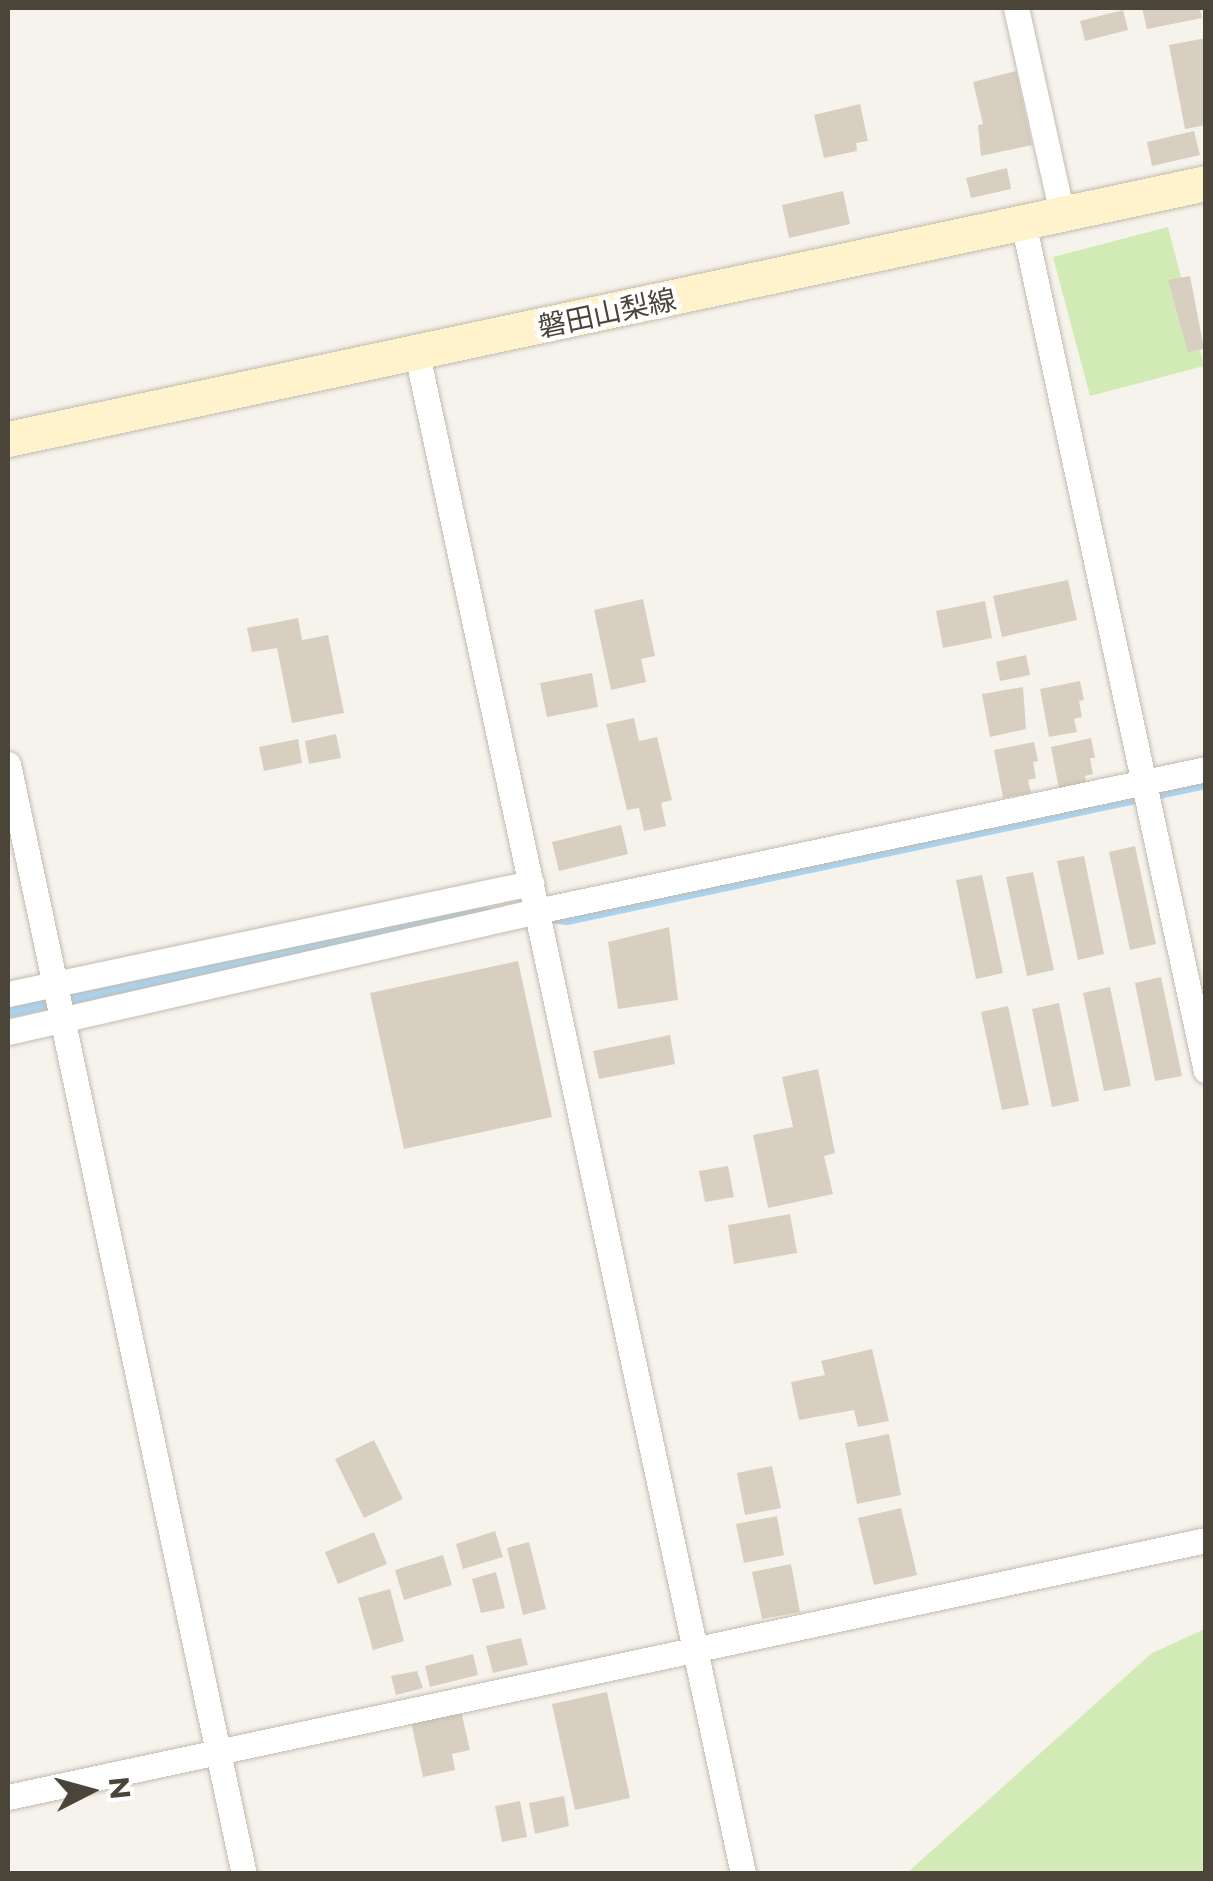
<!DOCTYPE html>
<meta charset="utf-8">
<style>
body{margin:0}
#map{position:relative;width:1213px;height:1881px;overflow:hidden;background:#f6f3ec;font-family:Montserrat,"Noto Sans JP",sans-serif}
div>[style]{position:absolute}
.green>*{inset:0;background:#d2eab5}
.stream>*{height:10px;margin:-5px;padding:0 5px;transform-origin:5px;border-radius:5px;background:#a9d4f2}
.building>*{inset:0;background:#d8cfc1}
.roads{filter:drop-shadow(0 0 2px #c2bbae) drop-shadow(0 0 2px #c2bbae)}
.street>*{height:25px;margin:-12.5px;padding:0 12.5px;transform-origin:12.5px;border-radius:12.5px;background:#fff}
.secondary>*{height:35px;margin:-17.5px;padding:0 17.5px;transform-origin:17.5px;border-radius:17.5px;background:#fff3cd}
span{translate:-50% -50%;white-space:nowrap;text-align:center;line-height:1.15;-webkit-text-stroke:8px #fff;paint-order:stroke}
.street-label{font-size:28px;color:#4b4439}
.frame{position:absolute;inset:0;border:10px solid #4b4439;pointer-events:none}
.north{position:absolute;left:40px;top:1741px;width:100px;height:100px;-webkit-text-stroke:8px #fff;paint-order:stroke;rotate:84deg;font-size:28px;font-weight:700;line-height:40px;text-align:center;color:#4b4439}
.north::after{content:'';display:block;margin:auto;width:35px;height:45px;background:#4b4439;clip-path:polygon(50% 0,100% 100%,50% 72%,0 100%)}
</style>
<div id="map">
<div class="green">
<div style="clip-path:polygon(1168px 227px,1204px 366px,1090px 396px,1053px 257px)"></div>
<div style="clip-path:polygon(1205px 1629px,1205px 1873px,907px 1873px,1152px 1653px)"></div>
</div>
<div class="stream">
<div style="left:546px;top:918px;width:21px;rotate:5deg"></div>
<div style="left:567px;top:920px;width:653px;rotate:-12.02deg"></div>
<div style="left:8px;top:1013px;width:477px;rotate:-12.3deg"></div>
<div style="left:474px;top:911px;width:15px;rotate:8deg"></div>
</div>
<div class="building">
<div style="clip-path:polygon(1142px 8px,1200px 8px,1202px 18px,1147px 29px)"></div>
<div style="clip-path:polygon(1123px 10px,1128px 30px,1085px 41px,1080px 21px)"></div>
<div style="clip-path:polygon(1206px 38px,1206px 125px,1185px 129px,1169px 45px)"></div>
<div style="clip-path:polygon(1016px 71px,1032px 145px,981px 156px,978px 125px,983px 124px,973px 82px)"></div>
<div style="clip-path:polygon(860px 104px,868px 141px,856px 143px,857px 151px,824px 158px,814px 115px)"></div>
<div style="clip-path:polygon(1194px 131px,1200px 155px,1152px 166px,1147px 142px)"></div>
<div style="clip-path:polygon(1007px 168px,1011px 189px,971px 198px,966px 178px)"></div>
<div style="clip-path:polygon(843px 191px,850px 224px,789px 238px,782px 205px)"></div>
<div style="clip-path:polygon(1190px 276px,1204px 349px,1188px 352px,1168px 280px)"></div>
<div style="clip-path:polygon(1068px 580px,1077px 620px,1002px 637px,993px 596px)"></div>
<div style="clip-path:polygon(643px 599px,655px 656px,641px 659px,646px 682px,611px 690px,594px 610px)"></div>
<div style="clip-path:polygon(985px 601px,992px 638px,943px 648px,936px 611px)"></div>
<div style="clip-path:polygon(298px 618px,302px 640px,328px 635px,344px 713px,292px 723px,277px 648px,252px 652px,247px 628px)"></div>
<div style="clip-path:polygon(1026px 655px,1030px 675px,1000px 681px,996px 662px)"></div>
<div style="clip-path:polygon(592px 673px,598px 707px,547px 717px,540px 683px)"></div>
<div style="clip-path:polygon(1080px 681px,1084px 700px,1079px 701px,1082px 717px,1074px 719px,1077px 732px,1049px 737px,1040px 689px)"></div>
<div style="clip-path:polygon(1023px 687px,1026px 729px,990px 737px,982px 694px)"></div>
<div style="clip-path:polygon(634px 718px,639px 741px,657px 737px,672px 800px,661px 803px,666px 826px,644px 831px,639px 808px,627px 810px,606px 724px)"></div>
<div style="clip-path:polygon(336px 734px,341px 758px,309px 764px,305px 741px)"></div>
<div style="clip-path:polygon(1091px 738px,1095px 758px,1090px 758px,1093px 774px,1085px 776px,1087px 789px,1060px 794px,1051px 747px)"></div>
<div style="clip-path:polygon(298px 739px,302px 763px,264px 771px,259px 747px)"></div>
<div style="clip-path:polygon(1034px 742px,1038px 761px,1033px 762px,1036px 778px,1028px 780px,1031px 793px,1003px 798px,994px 750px)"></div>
<div style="clip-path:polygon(621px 825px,628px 854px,559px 871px,552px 842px)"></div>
<div style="clip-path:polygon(1135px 846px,1156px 944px,1130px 950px,1109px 852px)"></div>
<div style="clip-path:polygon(1084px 856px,1104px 954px,1078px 960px,1057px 861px)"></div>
<div style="clip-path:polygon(1033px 872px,1054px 970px,1027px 976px,1006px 877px)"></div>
<div style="clip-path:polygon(982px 875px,1003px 973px,976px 979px,956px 880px)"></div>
<div style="clip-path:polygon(669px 927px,678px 1000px,618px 1009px,608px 942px)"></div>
<div style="clip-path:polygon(518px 961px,552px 1117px,404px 1149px,370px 993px)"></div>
<div style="clip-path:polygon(1161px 977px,1182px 1076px,1155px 1081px,1135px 983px)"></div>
<div style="clip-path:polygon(1110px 987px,1131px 1086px,1104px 1091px,1083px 993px)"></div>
<div style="clip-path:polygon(1059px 1003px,1079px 1101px,1052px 1107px,1032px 1009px)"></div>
<div style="clip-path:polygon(1008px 1006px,1029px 1105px,1002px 1110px,981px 1012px)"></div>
<div style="clip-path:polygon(670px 1035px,675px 1064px,599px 1079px,593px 1051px)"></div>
<div style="clip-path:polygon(818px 1069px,835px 1153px,824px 1156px,833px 1194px,768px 1208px,753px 1135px,793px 1127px,782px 1077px)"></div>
<div style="clip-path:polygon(728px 1166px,734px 1197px,705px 1202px,699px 1171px)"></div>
<div style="clip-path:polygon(790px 1214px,797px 1253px,734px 1264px,728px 1225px)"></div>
<div style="clip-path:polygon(872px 1349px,889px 1421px,858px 1427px,854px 1410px,799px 1420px,791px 1382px,825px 1375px,821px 1361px)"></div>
<div style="clip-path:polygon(889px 1434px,901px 1495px,857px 1504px,845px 1443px)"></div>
<div style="clip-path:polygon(374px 1440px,403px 1499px,364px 1518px,335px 1459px)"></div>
<div style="clip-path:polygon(772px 1466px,781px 1508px,745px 1515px,737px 1473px)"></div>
<div style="clip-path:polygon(901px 1508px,917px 1575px,874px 1585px,858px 1518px)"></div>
<div style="clip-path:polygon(777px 1516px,784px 1555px,744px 1563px,736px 1524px)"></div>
<div style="clip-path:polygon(495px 1531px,503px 1557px,463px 1569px,456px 1544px)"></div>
<div style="clip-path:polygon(374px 1532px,387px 1564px,338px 1584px,325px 1552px)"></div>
<div style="clip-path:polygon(529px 1542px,546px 1609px,523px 1615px,507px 1548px)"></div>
<div style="clip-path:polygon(443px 1555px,452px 1585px,404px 1600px,395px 1570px)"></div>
<div style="clip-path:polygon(791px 1564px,800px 1612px,762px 1619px,752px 1572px)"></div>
<div style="clip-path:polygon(496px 1572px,505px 1608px,481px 1613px,472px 1579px)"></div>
<div style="clip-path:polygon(390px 1589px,404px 1641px,373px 1650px,358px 1598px)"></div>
<div style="clip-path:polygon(521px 1638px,528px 1665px,493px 1673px,486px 1646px)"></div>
<div style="clip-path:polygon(473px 1654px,478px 1675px,430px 1687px,425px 1666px)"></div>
<div style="clip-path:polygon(417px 1671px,423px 1688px,396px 1695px,391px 1676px)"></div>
<div style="clip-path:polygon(607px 1692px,630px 1798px,575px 1810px,552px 1704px)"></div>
<div style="clip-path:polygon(461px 1711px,470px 1750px,452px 1754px,455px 1770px,423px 1777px,411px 1722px)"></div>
<div style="clip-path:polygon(564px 1796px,569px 1826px,535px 1834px,529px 1803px)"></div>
<div style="clip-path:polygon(520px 1801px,527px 1837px,502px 1842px,495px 1806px)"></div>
</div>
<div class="roads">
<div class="street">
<div style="left:1016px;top:8px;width:211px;rotate:77.4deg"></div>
<div style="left:1023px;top:222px;width:868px;rotate:77.84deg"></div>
<div style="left:417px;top:354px;width:1555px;rotate:77.89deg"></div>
<div style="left:8px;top:764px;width:1135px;rotate:78deg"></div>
<div style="left:8px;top:994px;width:535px;rotate:-11.98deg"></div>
<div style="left:8px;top:1032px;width:543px;rotate:-12.88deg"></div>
<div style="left:537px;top:911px;width:684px;rotate:-11.98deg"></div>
<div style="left:8px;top:1797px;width:1225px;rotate:-12.11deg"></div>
</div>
<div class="secondary">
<div style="left:8px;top:439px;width:1225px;rotate:-12.06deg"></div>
</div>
</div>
<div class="street-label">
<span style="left:607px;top:313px;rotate:-12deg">磐田山梨線</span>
</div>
<div class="frame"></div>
<div class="north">N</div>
</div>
